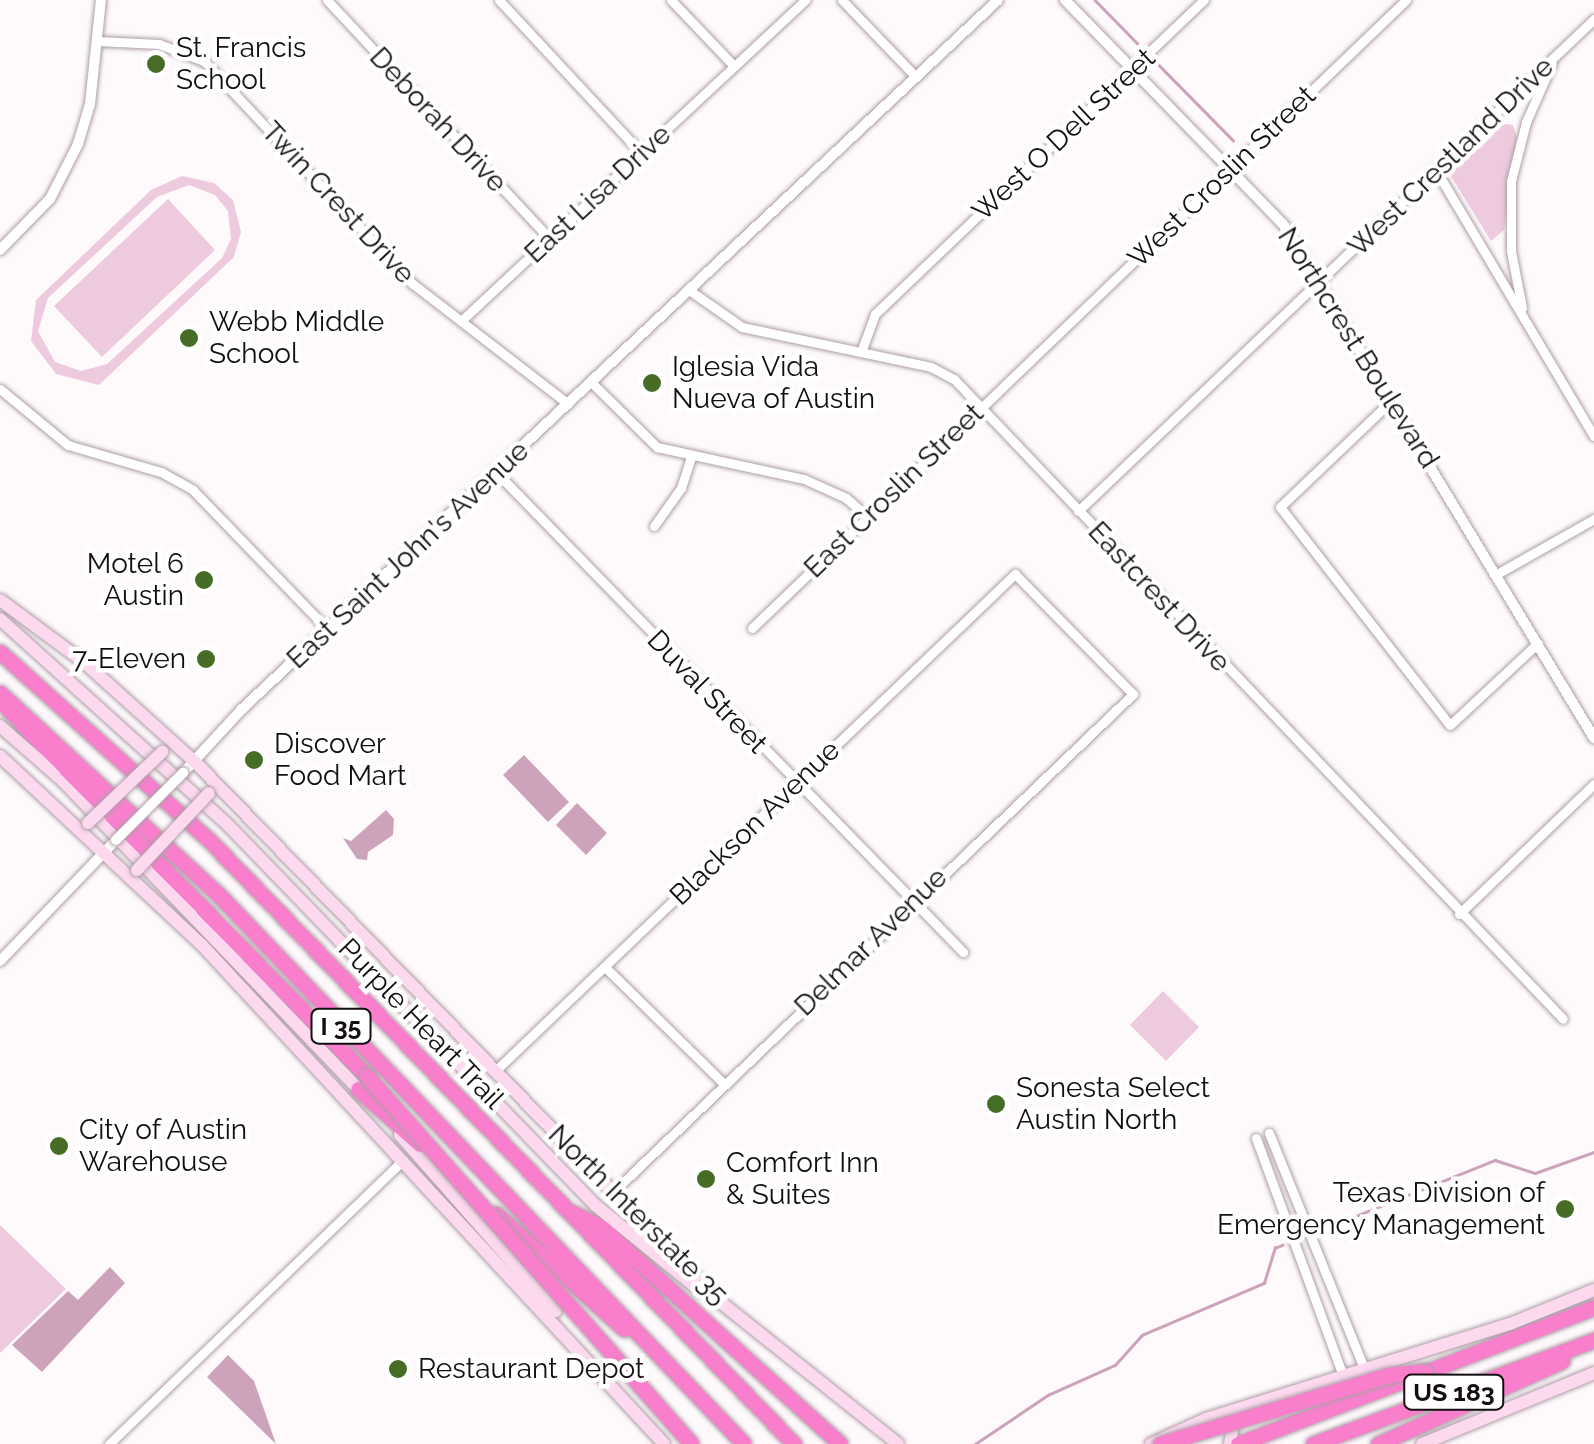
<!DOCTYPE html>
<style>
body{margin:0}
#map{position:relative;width:1594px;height:1444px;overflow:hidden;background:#fefafc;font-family:Raleway,sans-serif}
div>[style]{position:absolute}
.green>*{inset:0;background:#eecade}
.water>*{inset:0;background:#cda2bb}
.stream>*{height:2.5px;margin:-1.25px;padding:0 1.25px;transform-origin:1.25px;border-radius:1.25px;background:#cda2bb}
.roads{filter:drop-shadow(0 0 2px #ae9ea7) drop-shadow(0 0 2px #ae9ea7)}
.minor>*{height:9px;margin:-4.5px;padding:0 4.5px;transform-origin:4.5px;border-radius:4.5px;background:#fff}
.tertiary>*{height:10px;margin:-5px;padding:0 5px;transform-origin:5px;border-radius:5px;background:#fff}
.secondary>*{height:12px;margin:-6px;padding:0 6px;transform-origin:6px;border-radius:6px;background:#fdd9f0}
.motorway>*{height:15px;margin:-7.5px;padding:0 7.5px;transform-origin:7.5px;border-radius:7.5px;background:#f97fcd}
.bridges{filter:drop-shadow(0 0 2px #ae9ea7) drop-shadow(0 0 2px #ae9ea7)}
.tertiary-bridge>*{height:10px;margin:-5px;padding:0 5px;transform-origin:5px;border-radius:5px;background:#fff}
.secondary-bridge>*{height:12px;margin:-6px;padding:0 6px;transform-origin:6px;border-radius:6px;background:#fdd9f0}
.motorway-bridge>*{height:15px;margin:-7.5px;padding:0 7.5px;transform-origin:7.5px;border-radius:7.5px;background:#f97fcd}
.dots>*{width:28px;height:28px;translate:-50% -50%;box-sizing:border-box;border:5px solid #fff;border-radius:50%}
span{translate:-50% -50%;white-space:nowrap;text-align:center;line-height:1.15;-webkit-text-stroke:9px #fff;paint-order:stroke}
.shield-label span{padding:2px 8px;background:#fff;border:2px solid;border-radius:8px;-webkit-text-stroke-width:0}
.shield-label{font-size:25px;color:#140e12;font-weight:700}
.poi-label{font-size:28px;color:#140e12}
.left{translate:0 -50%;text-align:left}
.right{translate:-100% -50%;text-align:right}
.street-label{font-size:28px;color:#140e12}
</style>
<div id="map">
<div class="green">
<div style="clip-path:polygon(1497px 123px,1513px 125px,1517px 137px,1504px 230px,1491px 241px,1449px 173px)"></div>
<div style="clip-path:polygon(evenodd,182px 176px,214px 183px,233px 200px,241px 232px,234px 257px,99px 385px,56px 374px,31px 341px,36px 300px,151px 190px,182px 176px,189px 185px,215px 195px,228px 211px,231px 239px,222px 258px,107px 364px,81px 371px,55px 362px,38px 331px,48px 298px,157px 197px,189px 185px)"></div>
<div style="clip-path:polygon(168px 199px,215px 250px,102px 357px,54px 306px)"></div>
<div style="clip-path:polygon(1163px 991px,1199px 1027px,1166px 1061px,1130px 1025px)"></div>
<div style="clip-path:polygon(0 1225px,66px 1289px,0 1353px)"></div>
</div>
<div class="water">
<div style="clip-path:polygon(524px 755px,569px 802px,548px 822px,503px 775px)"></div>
<div style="clip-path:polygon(577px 803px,607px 833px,586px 855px,556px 825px)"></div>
<div style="clip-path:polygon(386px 810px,394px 819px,393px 835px,368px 852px,367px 860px,357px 859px,343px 838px,351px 841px)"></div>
<div style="clip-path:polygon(110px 1267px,125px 1283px,42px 1372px,12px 1345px,68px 1291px,78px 1300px)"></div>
<div style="clip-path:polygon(228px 1355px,254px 1381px,276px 1444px,207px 1377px)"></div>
</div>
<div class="stream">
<div style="left:1095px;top:0;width:64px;rotate:45.6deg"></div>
<div style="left:1156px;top:62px;width:110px;rotate:45.4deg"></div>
<div style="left:1321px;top:1230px;width:188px;rotate:-21.9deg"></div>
<div style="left:1495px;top:1160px;width:42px;rotate:18deg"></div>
<div style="left:1535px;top:1173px;width:63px;rotate:-19.6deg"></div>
<div style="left:975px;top:1444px;width:88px;rotate:-33.9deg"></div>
<div style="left:1048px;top:1395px;width:73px;rotate:-24.1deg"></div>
<div style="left:1115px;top:1365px;width:40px;rotate:-48deg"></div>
<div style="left:1142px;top:1335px;width:133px;rotate:-23.1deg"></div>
<div style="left:1264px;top:1283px;width:37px;rotate:-73deg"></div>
<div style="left:1275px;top:1248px;width:8px;rotate:-23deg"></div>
</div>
<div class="roads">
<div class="minor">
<div style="left:327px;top:0;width:327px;rotate:47deg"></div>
<div style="left:499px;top:0;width:209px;rotate:47.1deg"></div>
<div style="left:671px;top:0;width:91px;rotate:46.3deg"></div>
<div style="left:842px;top:0;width:107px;rotate:46.1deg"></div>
<div style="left:97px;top:41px;width:62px;rotate:2.8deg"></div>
<div style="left:159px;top:44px;width:48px;rotate:20.7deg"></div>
<div style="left:204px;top:61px;width:306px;rotate:46.9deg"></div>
<div style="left:413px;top:284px;width:196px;rotate:37.7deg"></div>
<div style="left:1437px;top:172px;width:307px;rotate:59.3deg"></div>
<div style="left:689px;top:290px;width:65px;rotate:34.9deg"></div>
<div style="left:742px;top:327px;width:193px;rotate:11.9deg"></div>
<div style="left:931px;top:367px;width:26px;rotate:28deg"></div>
<div style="left:954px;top:379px;width:883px;rotate:46.42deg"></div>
<div style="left:1522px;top:308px;width:58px;rotate:-100.9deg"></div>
<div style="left:1511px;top:251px;width:70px;rotate:-90deg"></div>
<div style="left:1511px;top:181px;width:61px;rotate:-75.7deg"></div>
<div style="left:1526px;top:122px;width:64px;rotate:-66.2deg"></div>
<div style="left:461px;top:321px;width:471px;rotate:-43deg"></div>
<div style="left:861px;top:352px;width:40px;rotate:-69.8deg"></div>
<div style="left:875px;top:314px;width:455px;rotate:-43.7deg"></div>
<div style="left:591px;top:382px;width:93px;rotate:44.6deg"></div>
<div style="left:657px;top:447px;width:150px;rotate:12.3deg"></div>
<div style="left:804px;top:479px;width:46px;rotate:24.3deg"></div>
<div style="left:846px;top:498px;width:28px;rotate:41deg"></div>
<div style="left:0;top:389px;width:88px;rotate:39.5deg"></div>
<div style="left:68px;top:445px;width:97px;rotate:16.2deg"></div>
<div style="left:161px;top:472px;width:37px;rotate:29deg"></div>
<div style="left:193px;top:490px;width:194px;rotate:46deg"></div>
<div style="left:1392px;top:400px;width:155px;rotate:136.3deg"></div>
<div style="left:1280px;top:507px;width:276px;rotate:52.1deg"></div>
<div style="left:1450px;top:725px;width:120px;rotate:-43deg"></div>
<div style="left:496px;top:472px;width:670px;rotate:45.79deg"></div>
<div style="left:1078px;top:511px;width:713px;rotate:-43.64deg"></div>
<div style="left:654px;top:526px;width:47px;rotate:-54.6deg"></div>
<div style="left:681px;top:488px;width:35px;rotate:-72deg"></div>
<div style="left:1495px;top:575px;width:114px;rotate:-29.5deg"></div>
<div style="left:752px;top:628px;width:907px;rotate:-43.84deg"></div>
<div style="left:1459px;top:914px;width:187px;rotate:-43.9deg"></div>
<div style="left:607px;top:969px;width:164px;rotate:44.5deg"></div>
<div style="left:494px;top:1072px;width:721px;rotate:-43.71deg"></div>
<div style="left:1015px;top:574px;width:168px;rotate:45.5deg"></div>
<div style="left:1133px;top:694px;width:721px;rotate:136.24deg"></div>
<div style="left:1269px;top:1133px;width:251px;rotate:68deg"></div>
<div style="left:1256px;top:1138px;width:250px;rotate:69.9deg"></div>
<div style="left:109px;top:1444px;width:409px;rotate:-44deg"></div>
</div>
<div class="tertiary">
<div style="left:1065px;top:0;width:313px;rotate:45.8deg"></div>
<div style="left:1283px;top:224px;width:601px;rotate:58.82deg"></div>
<div style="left:0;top:250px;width:71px;rotate:-45.6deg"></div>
<div style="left:50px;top:199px;width:62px;rotate:-63deg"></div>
<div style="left:78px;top:144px;width:42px;rotate:-73.3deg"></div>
<div style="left:90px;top:104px;width:105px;rotate:-84deg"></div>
<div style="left:183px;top:773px;width:87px;rotate:-47.3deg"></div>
<div style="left:242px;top:709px;width:1036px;rotate:-43.16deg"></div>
<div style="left:0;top:961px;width:168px;rotate:-46.2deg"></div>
</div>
<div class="secondary">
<div style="left:0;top:600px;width:106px;rotate:36.5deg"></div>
<div style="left:85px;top:663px;width:147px;rotate:42deg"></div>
<div style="left:194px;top:761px;width:753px;rotate:45.81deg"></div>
<div style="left:719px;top:1301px;width:229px;rotate:38.6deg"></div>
<div style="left:0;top:619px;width:304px;rotate:42.1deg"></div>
<div style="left:226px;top:823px;width:531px;rotate:45.99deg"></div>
<div style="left:595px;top:1205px;width:136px;rotate:39.1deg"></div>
<div style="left:0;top:726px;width:84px;rotate:41.1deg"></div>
<div style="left:63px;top:781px;width:434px;rotate:46.2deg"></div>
<div style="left:0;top:756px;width:277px;rotate:43.1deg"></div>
<div style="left:202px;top:945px;width:680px;rotate:47.2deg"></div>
<div style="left:400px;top:1135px;width:235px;rotate:48.6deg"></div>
<div style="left:1151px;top:1444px;width:60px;rotate:-24.4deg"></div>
<div style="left:1206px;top:1419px;width:318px;rotate:-17.4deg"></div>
<div style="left:1510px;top:1324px;width:91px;rotate:-22deg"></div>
<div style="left:1230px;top:1444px;width:25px;rotate:-81deg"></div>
<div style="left:1422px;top:1444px;width:186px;rotate:-22.4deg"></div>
</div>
<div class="motorway">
<div style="left:0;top:652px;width:281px;rotate:42deg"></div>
<div style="left:209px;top:840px;width:841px;rotate:45.92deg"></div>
<div style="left:0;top:693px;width:295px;rotate:42.7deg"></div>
<div style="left:217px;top:893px;width:762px;rotate:46.28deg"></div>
<div style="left:2px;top:703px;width:522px;rotate:45.62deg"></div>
<div style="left:358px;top:1089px;width:83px;rotate:41.6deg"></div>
<div style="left:571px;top:1212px;width:35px;rotate:27deg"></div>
<div style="left:602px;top:1228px;width:321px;rotate:42.2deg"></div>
<div style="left:496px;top:1214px;width:172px;rotate:41.9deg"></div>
<div style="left:1238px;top:1444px;width:381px;rotate:-21deg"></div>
<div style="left:1313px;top:1444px;width:300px;rotate:-20.3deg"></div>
<div style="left:1378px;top:1444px;width:202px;rotate:-24.3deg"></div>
</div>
</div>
<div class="bridges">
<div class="tertiary-bridge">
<div style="left:116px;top:840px;width:95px;rotate:-45deg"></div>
</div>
<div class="secondary-bridge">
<div style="left:88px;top:823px;width:103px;rotate:-43.8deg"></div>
<div style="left:137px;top:870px;width:105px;rotate:-46.9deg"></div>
</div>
<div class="motorway-bridge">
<div style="left:367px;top:1076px;width:490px;rotate:48.6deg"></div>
<div style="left:1160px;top:1444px;width:238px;rotate:-16.8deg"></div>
<div style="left:1388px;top:1375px;width:36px;rotate:-6deg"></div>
</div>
</div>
<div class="dots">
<div style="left:156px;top:64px;background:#476c26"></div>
<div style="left:189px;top:338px;background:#476c26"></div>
<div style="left:652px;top:383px;background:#476c26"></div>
<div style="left:204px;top:580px;background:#476c26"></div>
<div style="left:206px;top:659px;background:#476c26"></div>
<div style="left:254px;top:760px;background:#476c26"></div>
<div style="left:996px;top:1104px;background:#476c26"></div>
<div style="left:59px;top:1146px;background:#476c26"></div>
<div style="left:706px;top:1179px;background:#476c26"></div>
<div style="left:1565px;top:1209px;background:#476c26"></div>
<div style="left:398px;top:1369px;background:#476c26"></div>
</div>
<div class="shield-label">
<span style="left:341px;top:1026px">I 35</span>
<span style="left:1454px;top:1392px">US 183</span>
</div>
<div class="poi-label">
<span class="left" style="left:176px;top:64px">St. Francis<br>School</span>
<span class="left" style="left:209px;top:338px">Webb Middle<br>School</span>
<span class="left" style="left:672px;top:383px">Iglesia Vida<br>Nueva of Austin</span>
<span class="right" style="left:184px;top:580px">Motel 6<br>Austin</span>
<span class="right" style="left:186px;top:659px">7-Eleven</span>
<span class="left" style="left:274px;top:760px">Discover<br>Food Mart</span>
<span class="left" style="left:1016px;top:1104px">Sonesta Select<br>Austin North</span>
<span class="left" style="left:79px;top:1146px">City of Austin<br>Warehouse</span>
<span class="left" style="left:726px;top:1179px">Comfort Inn<br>&amp; Suites</span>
<span class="right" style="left:1545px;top:1209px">Texas Division of<br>Emergency Management</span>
<span class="left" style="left:418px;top:1369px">Restaurant Depot</span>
</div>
<div class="street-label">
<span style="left:438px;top:120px;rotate:47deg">Deborah Drive</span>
<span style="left:1064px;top:135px;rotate:-43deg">West O Dell Street</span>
<span style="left:1451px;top:157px;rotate:-44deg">West Crestland Drive</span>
<span style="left:1222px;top:177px;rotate:-44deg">West Croslin Street</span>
<span style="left:598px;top:194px;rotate:-43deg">East Lisa Drive</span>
<span style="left:338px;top:203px;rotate:47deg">Twin Crest Drive</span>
<span style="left:1358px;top:348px;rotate:58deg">Northcrest Boulevard</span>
<span style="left:894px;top:491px;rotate:-44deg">East Croslin Street</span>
<span style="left:408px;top:555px;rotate:-43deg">East Saint John's Avenue</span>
<span style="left:1159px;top:597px;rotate:47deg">Eastcrest Drive</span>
<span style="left:707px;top:692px;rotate:46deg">Duval Street</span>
<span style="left:755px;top:823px;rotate:-44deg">Blackson Avenue</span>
<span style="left:871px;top:942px;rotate:-44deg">Delmar Avenue</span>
<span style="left:421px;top:1024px;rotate:46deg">Purple Heart Trail</span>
<span style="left:638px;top:1215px;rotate:45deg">North Interstate 35</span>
</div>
</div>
